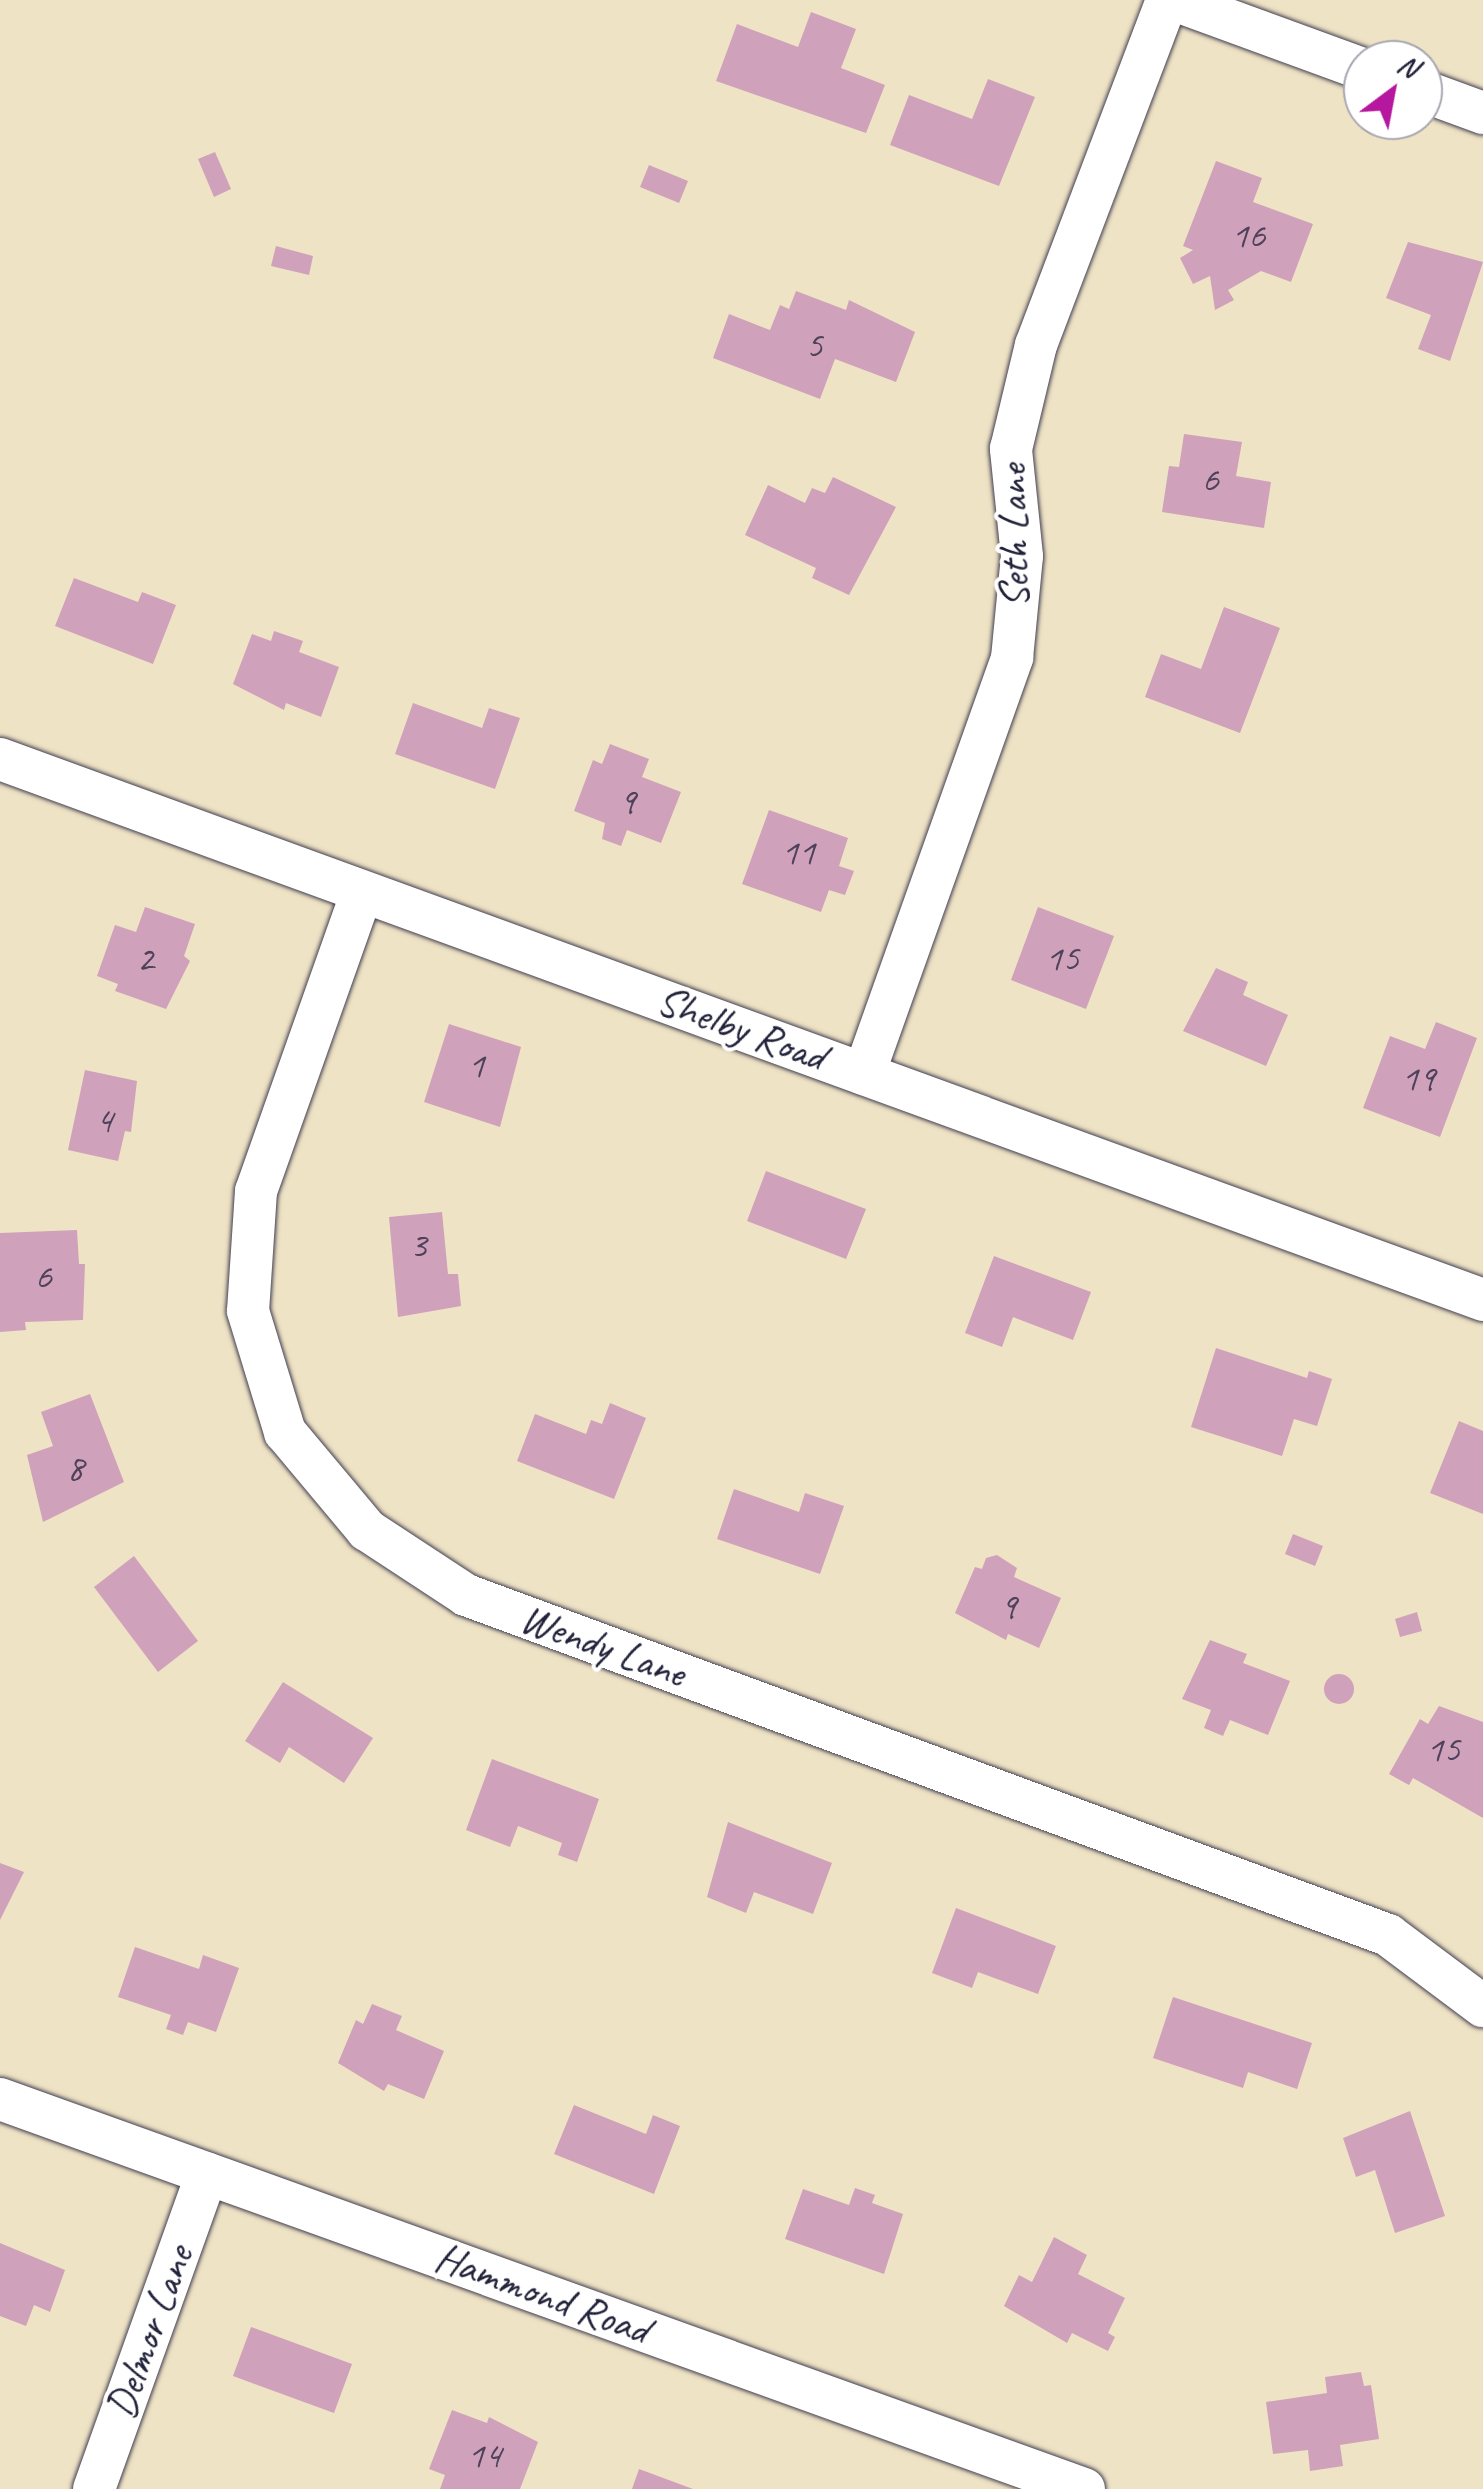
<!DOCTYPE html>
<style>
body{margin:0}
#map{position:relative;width:1483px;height:2489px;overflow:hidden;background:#efe3c5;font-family:Caveat,sans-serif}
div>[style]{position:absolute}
.building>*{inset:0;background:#d0a1ba}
.round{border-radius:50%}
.roads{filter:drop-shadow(0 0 2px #413f50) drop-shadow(0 0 2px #413f50)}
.minor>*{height:42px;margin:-21px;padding:0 21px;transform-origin:21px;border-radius:21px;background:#fff}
span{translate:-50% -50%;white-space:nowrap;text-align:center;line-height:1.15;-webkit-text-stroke:8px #fff;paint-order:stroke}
.number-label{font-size:38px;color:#4e425b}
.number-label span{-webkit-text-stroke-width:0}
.street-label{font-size:42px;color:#22223b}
.north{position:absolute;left:1343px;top:40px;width:100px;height:100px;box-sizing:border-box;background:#fff;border:2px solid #a7a7b1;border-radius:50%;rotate:32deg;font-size:28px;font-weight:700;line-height:40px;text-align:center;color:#22223b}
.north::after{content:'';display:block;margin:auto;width:35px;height:45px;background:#b5179e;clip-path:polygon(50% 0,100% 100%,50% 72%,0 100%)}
</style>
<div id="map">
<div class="building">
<div style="clip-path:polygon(811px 12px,856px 29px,841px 68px,885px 85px,866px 133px,716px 81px,737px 24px,798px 47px)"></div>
<div style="clip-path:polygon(988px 79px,1035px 97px,999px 186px,890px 145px,909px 95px,972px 119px)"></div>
<div style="clip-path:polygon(215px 152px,231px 189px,214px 197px,198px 159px)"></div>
<div style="clip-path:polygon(1216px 161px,1262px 178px,1253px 202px,1313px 224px,1291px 282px,1261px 271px,1228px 290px,1234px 300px,1215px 310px,1210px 276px,1193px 284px,1180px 258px,1193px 250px,1183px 246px)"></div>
<div style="clip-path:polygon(649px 165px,688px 181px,679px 203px,640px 187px)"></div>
<div style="clip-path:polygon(1408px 242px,1483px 262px,1450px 361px,1418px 349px,1431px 315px,1386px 298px)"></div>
<div style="clip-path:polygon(276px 246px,313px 256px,309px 275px,271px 266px)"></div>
<div style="clip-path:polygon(796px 291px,846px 310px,849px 300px,915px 332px,896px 382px,835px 359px,820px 399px,713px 358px,729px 314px,770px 330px,780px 305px,789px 309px)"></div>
<div style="clip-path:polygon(1184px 434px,1242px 442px,1236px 476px,1271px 482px,1264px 528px,1162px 512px,1169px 466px,1179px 467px)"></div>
<div style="clip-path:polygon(833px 477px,896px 507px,849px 595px,812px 578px,816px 568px,745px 535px,768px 485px,805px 503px,812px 488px,825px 493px)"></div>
<div style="clip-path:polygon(74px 578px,138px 602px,142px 592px,176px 605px,153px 664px,55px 626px)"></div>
<div style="clip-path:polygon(1224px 607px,1280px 628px,1240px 733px,1145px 697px,1161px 654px,1201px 669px)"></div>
<div style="clip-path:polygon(274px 631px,303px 641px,299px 652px,339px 667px,321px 717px,286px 703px,284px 710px,233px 684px,252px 634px,271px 641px)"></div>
<div style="clip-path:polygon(413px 703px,482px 728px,489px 708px,520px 718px,495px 789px,395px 754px)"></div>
<div style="clip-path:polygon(610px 744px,649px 759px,642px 777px,681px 792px,661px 843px,627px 830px,621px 846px,602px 839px,605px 823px,574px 811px,593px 760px,602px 764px)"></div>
<div style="clip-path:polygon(769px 810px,848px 838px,839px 866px,854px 871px,845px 895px,829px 890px,821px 912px,742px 884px)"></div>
<div style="clip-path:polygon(145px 907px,195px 924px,184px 956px,190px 961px,166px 1009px,115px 991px,118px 984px,97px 976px,115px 925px,136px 932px)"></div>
<div style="clip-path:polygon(1038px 907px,1114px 936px,1086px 1009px,1011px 980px)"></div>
<div style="clip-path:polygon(1216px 968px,1248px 982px,1243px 995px,1288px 1015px,1266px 1066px,1183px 1031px)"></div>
<div style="clip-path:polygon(1436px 1022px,1477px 1038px,1440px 1137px,1363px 1108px,1390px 1036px,1425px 1049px)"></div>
<div style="clip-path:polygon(449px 1024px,521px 1047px,500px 1127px,424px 1102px)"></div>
<div style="clip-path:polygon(85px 1070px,137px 1081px,131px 1132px,125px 1131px,118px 1161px,68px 1150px)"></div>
<div style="clip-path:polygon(766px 1171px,866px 1209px,846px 1259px,747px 1221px)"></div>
<div style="clip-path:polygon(442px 1212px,448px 1274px,458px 1274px,461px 1306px,398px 1317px,389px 1217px)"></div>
<div style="clip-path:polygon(77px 1230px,79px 1264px,85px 1264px,83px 1320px,25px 1322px,26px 1330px,0 1332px,0 1233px)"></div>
<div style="clip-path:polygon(994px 1256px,1091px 1292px,1073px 1340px,1013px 1317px,1002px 1347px,965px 1333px)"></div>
<div style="clip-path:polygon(1216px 1348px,1307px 1378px,1309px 1371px,1332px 1379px,1317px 1426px,1294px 1419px,1282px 1456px,1191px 1427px)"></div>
<div style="clip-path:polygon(90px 1394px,124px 1482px,43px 1522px,27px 1455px,53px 1446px,41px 1412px)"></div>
<div style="clip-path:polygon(610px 1403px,646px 1418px,614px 1499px,517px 1461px,535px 1414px,586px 1434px,591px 1420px,602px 1424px)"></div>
<div style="clip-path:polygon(1459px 1421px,1483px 1431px,1483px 1514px,1430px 1493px)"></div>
<div style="clip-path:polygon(734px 1489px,799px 1512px,805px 1493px,844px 1506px,820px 1574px,717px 1539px)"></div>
<div style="clip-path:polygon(1293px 1534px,1323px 1546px,1315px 1566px,1285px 1554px)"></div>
<div style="clip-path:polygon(997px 1555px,1017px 1568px,1014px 1577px,1061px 1598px,1039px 1648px,1008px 1634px,1006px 1640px,955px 1613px,975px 1567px,982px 1569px,986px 1558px)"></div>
<div style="clip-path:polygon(134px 1556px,198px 1641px,158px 1672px,94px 1587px)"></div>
<div style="clip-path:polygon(1417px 1612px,1422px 1631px,1400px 1637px,1395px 1619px)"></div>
<div style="clip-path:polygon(1210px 1640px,1247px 1654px,1243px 1663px,1290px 1681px,1268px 1735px,1230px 1720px,1223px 1736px,1204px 1728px,1211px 1710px,1182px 1699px)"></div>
<div class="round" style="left:1324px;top:1674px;width:30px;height:30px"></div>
<div style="clip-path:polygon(283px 1682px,373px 1738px,344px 1783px,289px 1747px,280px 1763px,245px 1741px)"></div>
<div style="clip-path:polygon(1439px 1706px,1483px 1722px,1483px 1818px,1413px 1778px,1409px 1785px,1389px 1774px,1420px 1719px,1428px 1724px)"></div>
<div style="clip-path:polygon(492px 1759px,599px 1799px,577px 1862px,558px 1855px,562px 1843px,518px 1826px,510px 1847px,466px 1830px)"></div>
<div style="clip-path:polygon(728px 1822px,832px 1863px,813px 1914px,754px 1892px,746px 1913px,707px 1897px)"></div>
<div style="clip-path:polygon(0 1863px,24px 1872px,0 1920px)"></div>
<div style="clip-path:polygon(956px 1908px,1056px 1946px,1038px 1994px,978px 1972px,972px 1988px,932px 1973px)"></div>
<div style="clip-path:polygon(135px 1947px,199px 1969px,203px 1955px,239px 1968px,216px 2032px,188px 2022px,183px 2035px,166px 2029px,171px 2015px,118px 1997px)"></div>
<div style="clip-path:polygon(1173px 1997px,1312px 2043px,1297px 2089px,1248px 2072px,1243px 2088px,1153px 2058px)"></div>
<div style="clip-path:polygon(372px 2004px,402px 2016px,396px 2030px,444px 2051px,424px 2099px,388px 2084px,384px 2091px,338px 2063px,356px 2020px,363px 2024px)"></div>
<div style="clip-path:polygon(574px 2105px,646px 2134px,653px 2115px,680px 2126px,654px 2194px,554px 2154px)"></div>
<div style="clip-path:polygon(1410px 2111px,1445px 2216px,1395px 2233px,1375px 2170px,1356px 2177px,1343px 2138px)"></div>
<div style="clip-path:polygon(855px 2188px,875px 2195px,872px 2203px,903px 2214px,884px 2274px,785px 2239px,803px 2189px,849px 2205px)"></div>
<div style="clip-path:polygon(1054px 2237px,1087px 2255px,1078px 2274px,1125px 2298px,1108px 2333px,1115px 2337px,1108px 2351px,1072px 2333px,1067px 2343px,1004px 2306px,1019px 2275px,1032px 2282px)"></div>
<div style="clip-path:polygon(0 2243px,65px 2270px,50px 2312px,34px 2305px,26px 2326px,0 2316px)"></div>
<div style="clip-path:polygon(251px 2327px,352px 2364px,334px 2413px,233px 2376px)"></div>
<div style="clip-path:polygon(1361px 2372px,1364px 2386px,1371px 2385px,1379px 2439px,1340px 2445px,1343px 2466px,1310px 2471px,1308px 2450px,1273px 2454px,1266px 2402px,1327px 2393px,1325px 2377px)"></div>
<div style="clip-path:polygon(452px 2410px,487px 2423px,489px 2417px,538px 2442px,520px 2489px,440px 2489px,445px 2475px,429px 2469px)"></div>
<div style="clip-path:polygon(639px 2469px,693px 2489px,632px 2489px)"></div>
</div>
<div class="roads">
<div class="minor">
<div style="left:1174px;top:0;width:201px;rotate:20.1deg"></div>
<div style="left:1423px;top:91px;width:64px;rotate:20.1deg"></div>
<div style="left:0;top:759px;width:1579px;rotate:20.04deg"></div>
<div style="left:362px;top:892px;width:317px;rotate:109.5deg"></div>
<div style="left:256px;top:1191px;width:120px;rotate:93.8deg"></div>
<div style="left:248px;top:1311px;width:127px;rotate:73deg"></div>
<div style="left:285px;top:1432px;width:128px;rotate:50.1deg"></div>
<div style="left:367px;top:1530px;width:118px;rotate:33.3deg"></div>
<div style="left:466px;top:1595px;width:983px;rotate:20.24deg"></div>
<div style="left:1388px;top:1935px;width:119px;rotate:36.8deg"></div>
<div style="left:864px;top:1074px;width:442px;rotate:-70.4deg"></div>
<div style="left:1012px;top:658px;width:102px;rotate:-84.4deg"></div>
<div style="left:1022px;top:556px;width:108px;rotate:-95.9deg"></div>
<div style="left:1011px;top:449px;width:107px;rotate:-76.5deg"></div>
<div style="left:1036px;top:345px;width:369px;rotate:-69.2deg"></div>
<div style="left:0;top:2099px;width:1152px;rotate:19.79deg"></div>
<div style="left:94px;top:2489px;width:335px;rotate:-70.3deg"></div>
</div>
</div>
<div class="number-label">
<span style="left:1248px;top:235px">16</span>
<span style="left:814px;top:345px">5</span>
<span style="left:1210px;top:479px">6</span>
<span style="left:627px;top:801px">9</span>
<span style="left:798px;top:852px">11</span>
<span style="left:1062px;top:958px">15</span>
<span style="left:145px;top:959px">2</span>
<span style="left:476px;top:1065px">1</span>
<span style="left:1418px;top:1078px">19</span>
<span style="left:104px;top:1120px">4</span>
<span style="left:418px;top:1245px">3</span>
<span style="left:43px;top:1276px">6</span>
<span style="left:75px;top:1468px">8</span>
<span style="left:1008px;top:1606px">9</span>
<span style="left:1443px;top:1749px">15</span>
<span style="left:484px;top:2455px">14</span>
</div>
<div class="street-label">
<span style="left:1014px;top:536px;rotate:-91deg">Seth Lane</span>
<span style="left:741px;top:1029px;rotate:20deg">Shelby Road</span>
<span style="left:603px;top:1646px;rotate:20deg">Wendy Lane</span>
<span style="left:542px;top:2294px;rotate:20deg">Hammond Road</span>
<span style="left:150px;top:2332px;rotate:-70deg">Delmor Lane</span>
</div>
<div class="north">N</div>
</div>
